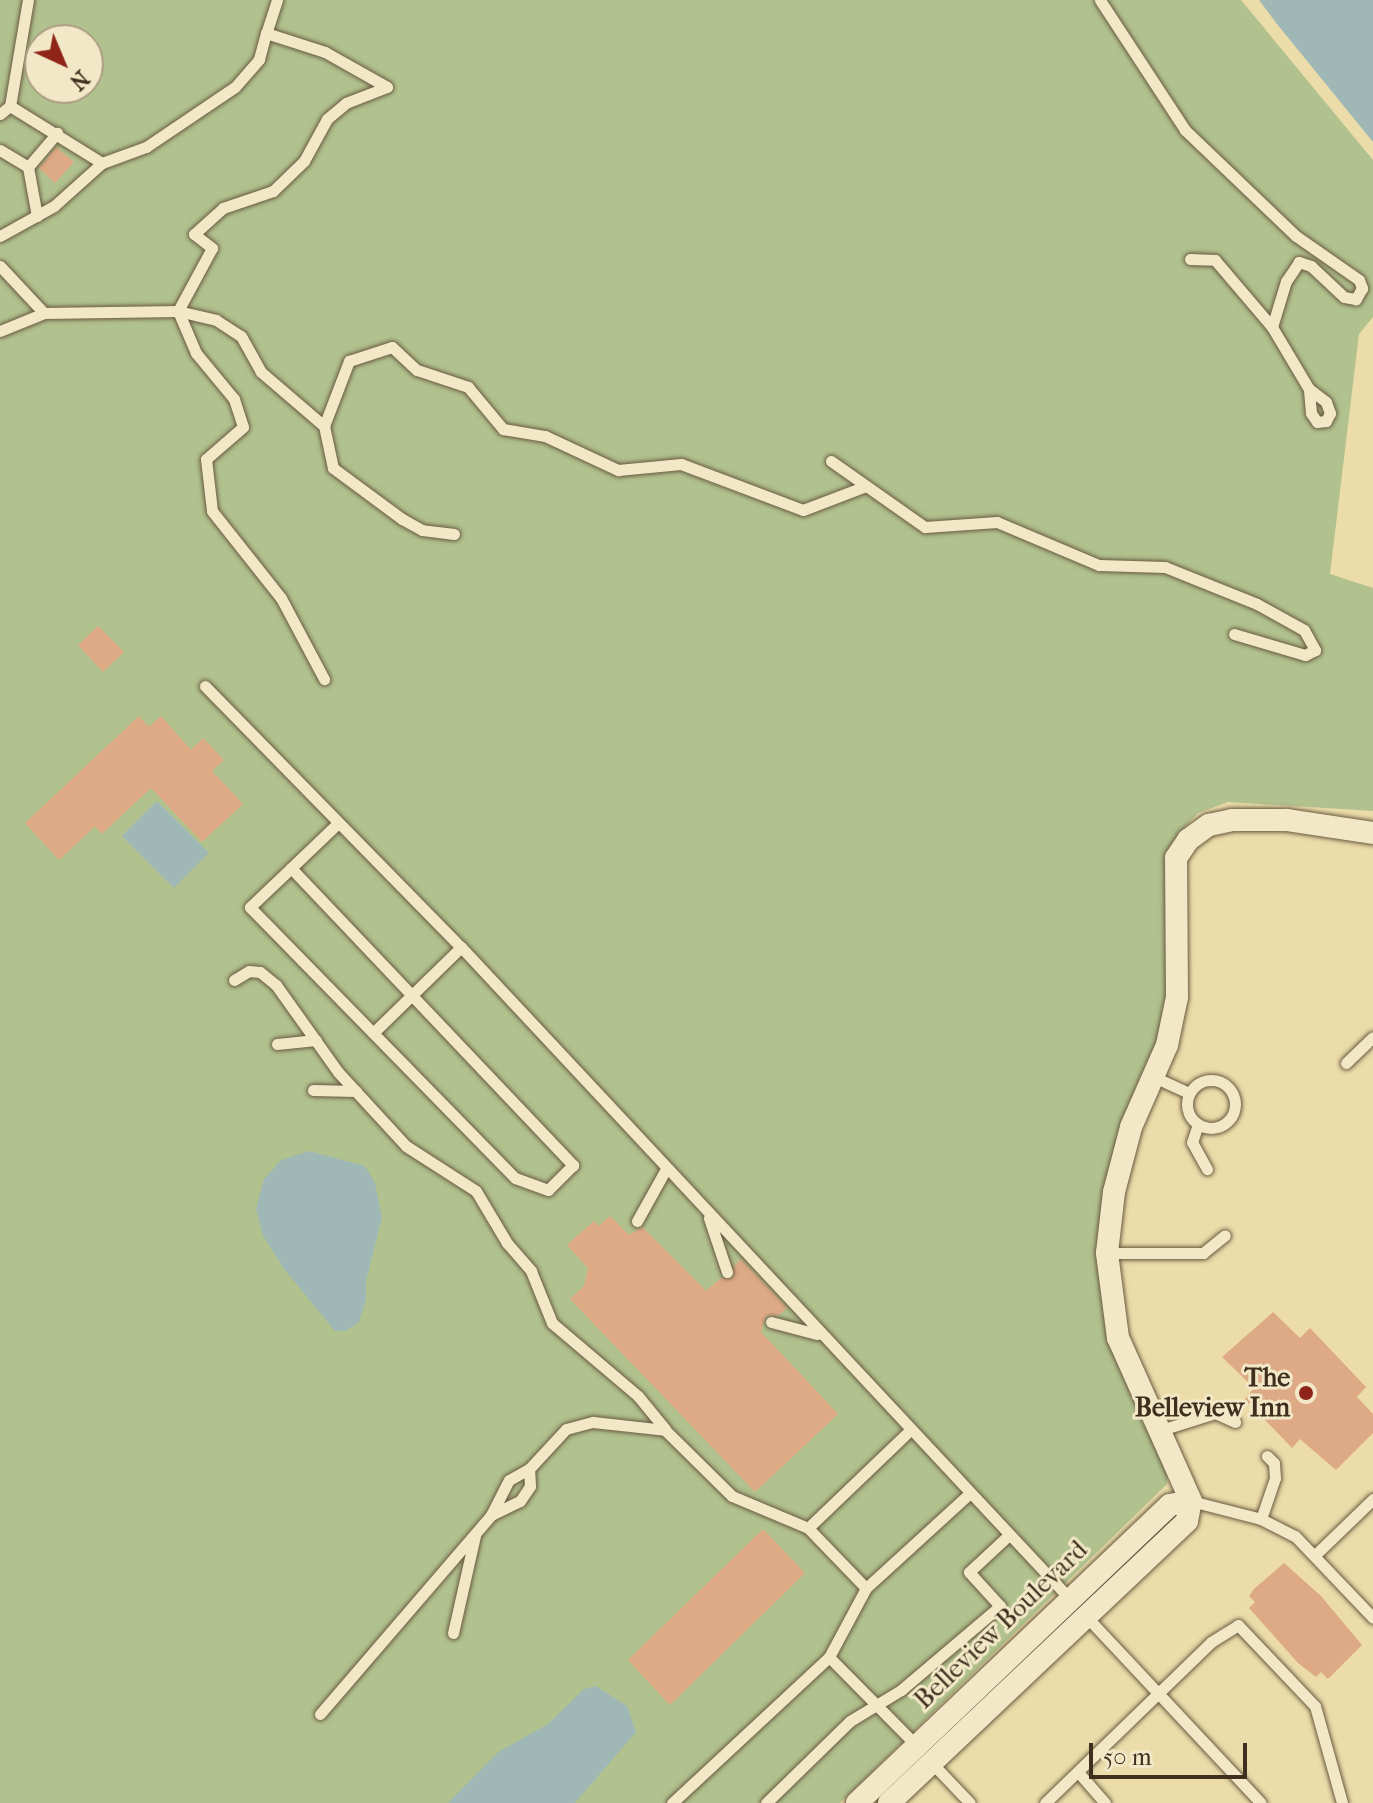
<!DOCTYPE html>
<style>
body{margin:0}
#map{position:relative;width:1373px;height:1803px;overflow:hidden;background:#ebdca9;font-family:"IM FELL French Canon",serif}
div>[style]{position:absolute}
.green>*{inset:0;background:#b1c28e}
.water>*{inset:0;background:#9fb8b5}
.building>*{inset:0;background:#deaa85}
.roads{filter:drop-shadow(0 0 2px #6a5a41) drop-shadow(0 0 2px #6a5a41)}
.service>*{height:11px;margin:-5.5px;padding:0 5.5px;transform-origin:5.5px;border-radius:5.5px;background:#f2e8c7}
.service>.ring{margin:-5.5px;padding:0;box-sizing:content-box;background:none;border:11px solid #f2e8c7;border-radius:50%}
.minor>*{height:22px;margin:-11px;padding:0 11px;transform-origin:11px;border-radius:11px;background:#f2e8c7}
.dots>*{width:22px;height:22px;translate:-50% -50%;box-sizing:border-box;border:4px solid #f2e8c7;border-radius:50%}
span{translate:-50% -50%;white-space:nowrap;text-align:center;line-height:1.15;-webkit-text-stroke:6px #f2e8c7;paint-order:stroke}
.poi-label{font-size:26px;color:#3f2f1e;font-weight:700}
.right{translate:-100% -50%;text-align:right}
.street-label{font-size:26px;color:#3f2f1e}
.north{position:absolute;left:24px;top:24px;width:80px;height:80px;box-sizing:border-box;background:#f2e8c7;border:2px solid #aa9e83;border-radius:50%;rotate:136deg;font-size:22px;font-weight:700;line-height:32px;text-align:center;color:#3f2f1e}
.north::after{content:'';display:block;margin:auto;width:28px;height:36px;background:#8f2418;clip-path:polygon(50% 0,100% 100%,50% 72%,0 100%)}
.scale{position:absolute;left:1089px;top:1743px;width:158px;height:36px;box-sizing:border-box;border:4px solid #3f2f1e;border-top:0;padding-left:10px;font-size:24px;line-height:28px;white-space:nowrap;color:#3f2f1e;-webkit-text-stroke:6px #f2e8c7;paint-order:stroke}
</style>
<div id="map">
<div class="green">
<div style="clip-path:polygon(evenodd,0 0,1241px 0,1373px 160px,1373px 317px,1359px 334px,1330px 574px,1373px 588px,1373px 811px,1228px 802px,1198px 813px,1180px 832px,1165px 859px,1168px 999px,1156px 1043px,1129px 1103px,1102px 1221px,1115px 1355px,1139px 1416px,1168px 1467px,1167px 1484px,840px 1803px,0 1803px,0 0,40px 40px,88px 40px,88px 88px,40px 88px,40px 40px)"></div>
</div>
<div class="water">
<div style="clip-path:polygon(1259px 0,1373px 0,1373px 142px,1277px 24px)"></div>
<div style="clip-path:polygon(157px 801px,209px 853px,174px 888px,122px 836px)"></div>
<div style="clip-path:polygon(309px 1151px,365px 1166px,375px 1183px,382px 1217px,366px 1281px,366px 1300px,359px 1322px,346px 1331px,335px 1331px,284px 1269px,263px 1236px,256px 1209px,264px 1179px,281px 1160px)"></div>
<div style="clip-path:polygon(596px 1686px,627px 1706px,636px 1732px,575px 1803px,448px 1803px,498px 1752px,548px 1724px,584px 1689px)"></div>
</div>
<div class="building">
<div style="clip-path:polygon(56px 147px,74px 162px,55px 183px,39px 168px)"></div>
<div style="clip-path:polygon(98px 626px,124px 652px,103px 672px,78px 645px)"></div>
<div style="clip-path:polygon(139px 716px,149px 727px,161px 716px,191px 750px,203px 738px,224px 760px,212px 771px,243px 804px,202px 842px,151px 788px,102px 834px,95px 826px,59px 860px,25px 823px)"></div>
<div style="clip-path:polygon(610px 1216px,629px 1235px,642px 1227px,706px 1291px,721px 1278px,733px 1278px,734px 1266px,741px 1259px,787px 1308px,779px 1315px,766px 1316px,761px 1332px,838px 1414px,755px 1492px,570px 1299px,584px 1286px,588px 1268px,567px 1245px,594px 1221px,599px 1226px)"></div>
<div style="clip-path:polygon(1273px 1312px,1300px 1338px,1310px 1328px,1366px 1387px,1357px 1397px,1373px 1414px,1373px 1433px,1336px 1470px,1300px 1439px,1292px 1448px,1245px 1399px,1254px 1388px,1222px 1357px)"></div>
<div style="clip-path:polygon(763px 1529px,805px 1573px,670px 1705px,628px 1660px)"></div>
<div style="clip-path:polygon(1284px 1563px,1321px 1596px,1362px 1645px,1328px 1679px,1321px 1672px,1316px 1677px,1298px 1663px,1249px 1608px,1255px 1602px,1249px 1596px,1254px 1589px)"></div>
</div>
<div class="roads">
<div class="service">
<div style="left:277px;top:0;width:35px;rotate:108deg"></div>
<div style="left:266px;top:33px;width:62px;rotate:17.9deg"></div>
<div style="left:325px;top:52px;width:71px;rotate:29.4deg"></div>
<div style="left:387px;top:87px;width:44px;rotate:158.7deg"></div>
<div style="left:346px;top:103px;width:25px;rotate:140deg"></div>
<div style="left:327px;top:119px;width:48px;rotate:118.7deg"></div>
<div style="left:304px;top:161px;width:43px;rotate:135.9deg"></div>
<div style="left:273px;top:191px;width:53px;rotate:161.2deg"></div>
<div style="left:223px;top:208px;width:39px;rotate:138deg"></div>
<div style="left:194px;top:234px;width:23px;rotate:38deg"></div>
<div style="left:212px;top:248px;width:72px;rotate:118.4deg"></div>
<div style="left:178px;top:311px;width:39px;rotate:13deg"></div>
<div style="left:216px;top:320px;width:30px;rotate:33deg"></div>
<div style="left:241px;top:336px;width:41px;rotate:60.9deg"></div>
<div style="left:261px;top:372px;width:83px;rotate:40.6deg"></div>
<div style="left:1100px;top:0;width:155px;rotate:56.8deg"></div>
<div style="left:1185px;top:130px;width:153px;rotate:43.7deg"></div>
<div style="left:1296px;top:236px;width:77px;rotate:34.9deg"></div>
<div style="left:1359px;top:280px;width:9px;rotate:69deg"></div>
<div style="left:1362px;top:288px;width:13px;rotate:119deg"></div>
<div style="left:1356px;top:299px;width:12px;rotate:-171deg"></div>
<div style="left:1344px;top:297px;width:45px;rotate:-136.8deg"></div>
<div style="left:1311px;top:266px;width:13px;rotate:-162deg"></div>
<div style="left:1299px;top:262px;width:23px;rotate:124deg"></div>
<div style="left:1286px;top:281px;width:48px;rotate:106.9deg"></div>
<div style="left:1272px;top:327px;width:72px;rotate:59.2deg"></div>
<div style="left:1309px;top:389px;width:21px;rotate:37deg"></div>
<div style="left:1326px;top:402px;width:12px;rotate:70deg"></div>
<div style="left:1330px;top:413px;width:9px;rotate:117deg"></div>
<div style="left:1326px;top:421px;width:9px;rotate:174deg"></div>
<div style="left:1317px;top:422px;width:11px;rotate:-124deg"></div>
<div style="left:1311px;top:413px;width:24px;rotate:-95deg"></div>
<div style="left:10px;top:106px;width:108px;rotate:-80.4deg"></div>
<div style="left:0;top:114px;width:13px;rotate:-39deg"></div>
<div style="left:10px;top:106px;width:108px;rotate:31.8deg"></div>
<div style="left:102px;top:163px;width:47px;rotate:-20deg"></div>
<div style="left:146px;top:147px;width:107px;rotate:-34deg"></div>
<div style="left:235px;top:87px;width:37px;rotate:-49deg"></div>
<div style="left:259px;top:59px;width:27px;rotate:-75deg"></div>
<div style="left:0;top:150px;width:33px;rotate:31deg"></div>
<div style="left:28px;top:167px;width:50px;rotate:79.6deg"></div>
<div style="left:28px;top:167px;width:45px;rotate:-49.5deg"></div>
<div style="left:0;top:236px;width:62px;rotate:-29.1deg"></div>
<div style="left:54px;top:206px;width:64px;rotate:-41.9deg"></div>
<div style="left:1190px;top:259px;width:25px;rotate:2deg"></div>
<div style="left:1215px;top:260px;width:88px;rotate:49.6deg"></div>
<div style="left:0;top:266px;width:64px;rotate:46.9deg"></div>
<div style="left:0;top:331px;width:48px;rotate:-22.2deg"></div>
<div style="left:44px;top:313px;width:134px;rotate:-0.9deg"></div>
<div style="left:178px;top:311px;width:46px;rotate:66.8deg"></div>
<div style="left:196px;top:353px;width:60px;rotate:50.4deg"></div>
<div style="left:234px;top:399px;width:29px;rotate:72deg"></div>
<div style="left:243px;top:427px;width:49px;rotate:139.1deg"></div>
<div style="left:206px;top:459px;width:52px;rotate:83.4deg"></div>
<div style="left:212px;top:511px;width:111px;rotate:51.6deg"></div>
<div style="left:281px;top:598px;width:92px;rotate:62deg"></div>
<div style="left:831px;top:461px;width:115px;rotate:35.1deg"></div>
<div style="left:925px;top:527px;width:72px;rotate:-4deg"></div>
<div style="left:997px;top:522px;width:111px;rotate:22.9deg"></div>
<div style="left:1099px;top:565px;width:66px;rotate:1.7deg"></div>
<div style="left:1165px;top:567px;width:99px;rotate:21.9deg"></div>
<div style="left:1257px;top:604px;width:54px;rotate:29deg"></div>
<div style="left:1304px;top:630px;width:23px;rotate:61deg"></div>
<div style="left:1315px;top:650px;width:11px;rotate:153deg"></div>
<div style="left:1305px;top:655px;width:74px;rotate:-163.5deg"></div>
<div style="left:454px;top:534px;width:32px;rotate:-173deg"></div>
<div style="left:422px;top:530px;width:23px;rotate:-151deg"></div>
<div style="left:402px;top:519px;width:86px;rotate:-143.5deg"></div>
<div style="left:333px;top:468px;width:43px;rotate:-102.1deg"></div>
<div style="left:324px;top:426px;width:70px;rotate:-69deg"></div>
<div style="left:349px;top:361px;width:45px;rotate:-18deg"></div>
<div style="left:392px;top:347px;width:34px;rotate:43deg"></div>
<div style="left:417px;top:370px;width:54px;rotate:18.4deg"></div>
<div style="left:468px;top:387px;width:55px;rotate:50.2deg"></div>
<div style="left:503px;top:429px;width:43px;rotate:9.5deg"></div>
<div style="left:545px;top:436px;width:81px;rotate:25deg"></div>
<div style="left:618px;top:470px;width:63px;rotate:-5.4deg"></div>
<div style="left:681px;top:464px;width:130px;rotate:20.7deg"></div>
<div style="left:803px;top:510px;width:67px;rotate:-20.9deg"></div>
<div style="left:205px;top:686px;width:366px;rotate:45.6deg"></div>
<div style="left:461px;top:947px;width:895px;rotate:46.95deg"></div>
<div style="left:291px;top:868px;width:410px;rotate:46.5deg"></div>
<div style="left:573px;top:1165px;width:35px;rotate:135deg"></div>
<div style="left:548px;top:1190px;width:35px;rotate:-160deg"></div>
<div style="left:515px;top:1178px;width:379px;rotate:-134.4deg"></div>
<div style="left:250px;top:907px;width:57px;rotate:-43.6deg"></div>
<div style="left:291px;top:868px;width:64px;rotate:-43.7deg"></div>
<div style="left:234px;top:980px;width:17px;rotate:-31deg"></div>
<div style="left:249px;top:971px;width:11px;rotate:5deg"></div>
<div style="left:260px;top:972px;width:21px;rotate:39deg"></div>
<div style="left:276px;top:985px;width:107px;rotate:54.5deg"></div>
<div style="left:338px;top:1072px;width:100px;rotate:47.4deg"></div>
<div style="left:406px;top:1146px;width:83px;rotate:32.7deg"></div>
<div style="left:476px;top:1191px;width:61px;rotate:59.2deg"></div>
<div style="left:507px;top:1243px;width:37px;rotate:49deg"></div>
<div style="left:531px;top:1271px;width:56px;rotate:68deg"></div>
<div style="left:552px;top:1323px;width:113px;rotate:40.3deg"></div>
<div style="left:638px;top:1396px;width:43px;rotate:50.7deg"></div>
<div style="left:373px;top:1033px;width:123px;rotate:-44.3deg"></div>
<div style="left:277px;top:1044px;width:39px;rotate:-6deg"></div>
<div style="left:1346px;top:1063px;width:37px;rotate:-44deg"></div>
<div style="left:1152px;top:1076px;width:41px;rotate:24.7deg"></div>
<div class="ring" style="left:1187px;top:1080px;width:37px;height:37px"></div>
<div style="left:313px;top:1090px;width:43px;rotate:1.3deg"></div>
<div style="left:1198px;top:1124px;width:19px;rotate:108deg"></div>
<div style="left:1192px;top:1142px;width:31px;rotate:61deg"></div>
<div style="left:709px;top:1218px;width:57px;rotate:71.6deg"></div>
<div style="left:637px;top:1221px;width:60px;rotate:-60.9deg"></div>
<div style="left:1107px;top:1253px;width:96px"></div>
<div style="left:1203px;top:1253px;width:28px;rotate:-39deg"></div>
<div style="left:771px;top:1322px;width:48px;rotate:14.6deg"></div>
<div style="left:1158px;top:1431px;width:60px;rotate:-17.5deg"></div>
<div style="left:1215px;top:1413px;width:22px;rotate:24deg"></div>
<div style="left:1191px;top:1501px;width:72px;rotate:14.4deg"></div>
<div style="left:1261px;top:1519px;width:38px;rotate:27deg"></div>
<div style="left:1295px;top:1536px;width:113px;rotate:46.4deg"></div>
<div style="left:491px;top:1515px;width:32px;rotate:-26deg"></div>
<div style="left:520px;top:1501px;width:18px;rotate:-56deg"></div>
<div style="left:530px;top:1486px;width:17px;rotate:-93deg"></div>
<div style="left:1261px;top:1519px;width:43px;rotate:-71.1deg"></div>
<div style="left:1275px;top:1478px;width:15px;rotate:-94deg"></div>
<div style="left:1274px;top:1463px;width:10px;rotate:-135deg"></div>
<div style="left:808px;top:1528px;width:140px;rotate:-43.8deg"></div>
<div style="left:1315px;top:1555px;width:81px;rotate:-44deg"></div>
<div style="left:1083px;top:1613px;width:260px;rotate:46.9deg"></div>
<div style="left:453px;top:1633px;width:100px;rotate:-77.3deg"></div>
<div style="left:829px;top:1657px;width:127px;rotate:45.3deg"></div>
<div style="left:320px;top:1714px;width:262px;rotate:-49.3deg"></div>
<div style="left:491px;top:1515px;width:39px;rotate:-63deg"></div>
<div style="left:509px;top:1480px;width:23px;rotate:-29deg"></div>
<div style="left:529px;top:1469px;width:54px;rotate:-47.2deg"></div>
<div style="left:566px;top:1429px;width:28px;rotate:-15deg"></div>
<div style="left:593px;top:1422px;width:72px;rotate:6.3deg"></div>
<div style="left:665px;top:1430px;width:94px;rotate:44.6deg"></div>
<div style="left:732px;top:1496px;width:82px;rotate:22.8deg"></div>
<div style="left:808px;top:1528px;width:83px;rotate:46deg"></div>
<div style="left:929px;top:1760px;width:59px;rotate:46.4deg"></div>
<div style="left:1078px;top:1772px;width:41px;rotate:48.9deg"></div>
<div style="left:672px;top:1803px;width:214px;rotate:-42.9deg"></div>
<div style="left:829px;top:1657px;width:78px;rotate:-61.8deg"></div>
<div style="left:866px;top:1588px;width:139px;rotate:-42.4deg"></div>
<div style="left:766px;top:1803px;width:117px;rotate:-44.3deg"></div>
<div style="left:850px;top:1721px;width:60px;rotate:-31.3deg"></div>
<div style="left:901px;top:1690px;width:130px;rotate:-40.3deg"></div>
<div style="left:1000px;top:1606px;width:46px;rotate:-132.4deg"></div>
<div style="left:969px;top:1572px;width:54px;rotate:-42.8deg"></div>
<div style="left:1045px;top:1803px;width:231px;rotate:-44.1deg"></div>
<div style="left:1211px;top:1642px;width:32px;rotate:-32deg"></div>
<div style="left:1238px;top:1625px;width:112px;rotate:46.5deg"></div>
<div style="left:1315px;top:1706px;width:101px;rotate:74.4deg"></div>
</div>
<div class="minor">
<div style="left:857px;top:1803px;width:432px;rotate:-43.6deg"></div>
<div style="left:1170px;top:1505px;width:21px;rotate:-11deg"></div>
<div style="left:889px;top:1803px;width:410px;rotate:-43.4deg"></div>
<div style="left:1187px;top:1521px;width:20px;rotate:-79deg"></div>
<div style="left:1191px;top:1501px;width:179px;rotate:-114.1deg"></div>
<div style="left:1118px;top:1338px;width:86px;rotate:-97.4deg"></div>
<div style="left:1107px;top:1253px;width:61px;rotate:-83.5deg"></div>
<div style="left:1114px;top:1192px;width:67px;rotate:-75.3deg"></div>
<div style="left:1131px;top:1127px;width:90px;rotate:-66.3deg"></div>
<div style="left:1167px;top:1045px;width:49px;rotate:-78.2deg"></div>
<div style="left:1177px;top:997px;width:139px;rotate:-90.4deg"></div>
<div style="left:1176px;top:858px;width:22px;rotate:-56deg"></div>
<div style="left:1188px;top:840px;width:26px;rotate:-36deg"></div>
<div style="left:1209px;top:825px;width:24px;rotate:-12deg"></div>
<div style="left:1232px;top:820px;width:55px"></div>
<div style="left:1287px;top:820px;width:87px;rotate:8.6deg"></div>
</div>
</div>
<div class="dots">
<div style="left:1306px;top:1393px;background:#8f2418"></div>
</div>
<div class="poi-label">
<span class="right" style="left:1290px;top:1393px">The<br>Belleview Inn</span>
</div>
<div class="street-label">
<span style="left:1001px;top:1625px;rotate:-44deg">Belleview Boulevard</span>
</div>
<div class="north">N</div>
<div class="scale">50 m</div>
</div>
